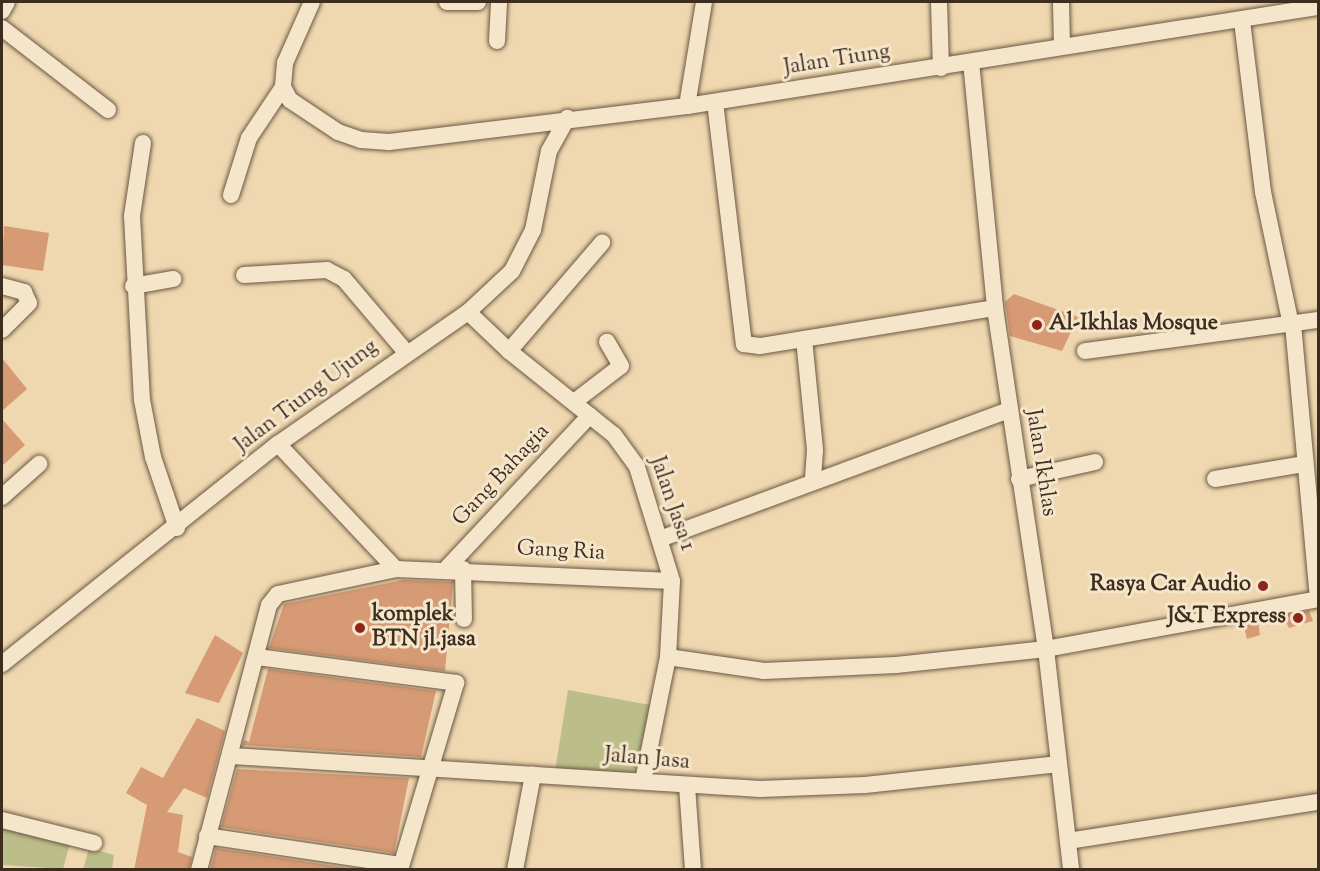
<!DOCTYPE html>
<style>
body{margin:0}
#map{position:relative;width:1320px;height:871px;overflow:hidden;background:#efd7af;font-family:"Sorts Mill Goudy",serif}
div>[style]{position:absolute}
.green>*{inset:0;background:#bbbe89}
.building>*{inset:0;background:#d69a75}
.roads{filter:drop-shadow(0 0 2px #6a5843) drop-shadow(0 0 2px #6a5843)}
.minor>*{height:16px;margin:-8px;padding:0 8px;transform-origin:8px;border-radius:8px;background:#f5e5cb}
.dots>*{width:16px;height:16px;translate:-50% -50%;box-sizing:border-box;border:3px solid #f5e5cb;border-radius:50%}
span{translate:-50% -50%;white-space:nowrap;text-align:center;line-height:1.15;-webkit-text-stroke:6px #f5e5cb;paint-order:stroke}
.street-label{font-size:22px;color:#3d2d1f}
.poi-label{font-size:22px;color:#3d2d1f;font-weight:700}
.left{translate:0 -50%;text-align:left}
.right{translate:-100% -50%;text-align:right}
.frame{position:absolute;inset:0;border:3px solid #3d2d1f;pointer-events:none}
</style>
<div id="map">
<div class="green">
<div style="clip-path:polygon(568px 690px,650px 705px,636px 768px,630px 774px,555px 771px)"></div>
<div style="clip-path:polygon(2px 827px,70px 843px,63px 869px,2px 865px)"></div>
<div style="clip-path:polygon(89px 848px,114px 855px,112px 869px,83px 870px)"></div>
</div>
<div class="building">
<div style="clip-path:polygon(4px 226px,49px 233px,43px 271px,2px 265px)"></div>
<div style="clip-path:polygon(1014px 294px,1078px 317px,1062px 351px,1010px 336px,1005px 302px)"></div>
<div style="clip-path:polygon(2px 358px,27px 389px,2px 411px)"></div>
<div style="clip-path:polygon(2px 419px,25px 445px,2px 466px)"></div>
<div style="clip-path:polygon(403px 580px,453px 582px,445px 671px,269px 648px,284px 604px)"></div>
<div style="clip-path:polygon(1309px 611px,1313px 621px,1289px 628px,1283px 616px)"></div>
<div style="clip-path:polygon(1258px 621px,1260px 635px,1247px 639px,1243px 623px)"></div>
<div style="clip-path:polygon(215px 635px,243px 653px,219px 703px,185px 693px)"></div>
<div style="clip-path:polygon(268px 669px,436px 691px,421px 757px,243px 745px,244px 740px,249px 742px)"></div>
<div style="clip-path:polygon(197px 718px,225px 731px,207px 798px,184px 788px,167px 812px,183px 815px,178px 852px,192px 857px,189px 870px,134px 870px,147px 805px,126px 793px,141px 767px,163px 778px)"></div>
<div style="clip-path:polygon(237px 769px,409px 778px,394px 853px,221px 827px)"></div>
<div style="clip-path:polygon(216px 848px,360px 870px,210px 870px)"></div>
</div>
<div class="roads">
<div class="minor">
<div style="left:312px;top:2px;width:67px;rotate:113.9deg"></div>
<div style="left:285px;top:63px;width:24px;rotate:95deg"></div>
<div style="left:283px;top:87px;width:15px;rotate:62deg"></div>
<div style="left:290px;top:100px;width:58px;rotate:33.7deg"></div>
<div style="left:338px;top:132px;width:24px;rotate:19deg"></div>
<div style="left:361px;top:140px;width:28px;rotate:4deg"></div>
<div style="left:389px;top:142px;width:300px;rotate:-6.9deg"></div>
<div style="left:687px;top:106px;width:639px;rotate:-8.92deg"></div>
<div style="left:447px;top:2px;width:31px"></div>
<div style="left:939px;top:2px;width:66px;rotate:88.3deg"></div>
<div style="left:1061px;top:2px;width:44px;rotate:88.7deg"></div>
<div style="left:2px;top:11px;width:10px;rotate:-61deg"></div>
<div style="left:1242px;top:21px;width:172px;rotate:83deg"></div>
<div style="left:1263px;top:192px;width:136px;rotate:78.1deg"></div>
<div style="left:2px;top:28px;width:134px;rotate:37.7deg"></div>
<div style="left:497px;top:41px;width:39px;rotate:-87deg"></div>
<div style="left:971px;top:62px;width:247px;rotate:84.4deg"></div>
<div style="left:995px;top:308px;width:345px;rotate:81.5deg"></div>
<div style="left:1046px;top:649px;width:222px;rotate:83.5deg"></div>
<div style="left:715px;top:102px;width:244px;rotate:83.2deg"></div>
<div style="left:744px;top:344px;width:16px;rotate:7deg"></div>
<div style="left:760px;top:346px;width:238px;rotate:-9.2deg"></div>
<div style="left:687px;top:106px;width:105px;rotate:-80.7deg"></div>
<div style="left:143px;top:143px;width:74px;rotate:98.6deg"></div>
<div style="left:132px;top:216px;width:184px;rotate:86.9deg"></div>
<div style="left:142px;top:400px;width:58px;rotate:79.1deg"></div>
<div style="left:153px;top:457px;width:75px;rotate:71.3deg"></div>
<div style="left:231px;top:195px;width:60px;rotate:-72.5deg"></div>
<div style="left:249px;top:138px;width:61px;rotate:-56.3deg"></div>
<div style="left:244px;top:275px;width:83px;rotate:-3.4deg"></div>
<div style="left:327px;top:270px;width:19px;rotate:28deg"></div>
<div style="left:344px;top:279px;width:96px;rotate:49.7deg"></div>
<div style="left:2px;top:286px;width:23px;rotate:15deg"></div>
<div style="left:24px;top:292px;width:12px;rotate:66deg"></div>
<div style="left:29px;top:303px;width:38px;rotate:135deg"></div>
<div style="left:133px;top:286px;width:41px;rotate:-9.9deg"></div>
<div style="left:468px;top:312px;width:57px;rotate:43.6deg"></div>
<div style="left:509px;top:351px;width:134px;rotate:38.7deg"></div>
<div style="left:614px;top:435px;width:39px;rotate:54deg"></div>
<div style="left:637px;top:467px;width:119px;rotate:72.9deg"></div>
<div style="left:672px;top:581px;width:76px;rotate:93deg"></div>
<div style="left:668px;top:657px;width:126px;rotate:101.4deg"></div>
<div style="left:1293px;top:324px;width:276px;rotate:84.8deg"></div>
<div style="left:804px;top:339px;width:112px;rotate:84.3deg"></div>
<div style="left:815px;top:450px;width:29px;rotate:94deg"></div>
<div style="left:509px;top:351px;width:143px;rotate:-49.3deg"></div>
<div style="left:1085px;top:351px;width:235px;rotate:-7.6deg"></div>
<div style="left:574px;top:402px;width:59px;rotate:-37.5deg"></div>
<div style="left:621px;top:366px;width:28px;rotate:-120deg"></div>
<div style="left:278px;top:444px;width:172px;rotate:46.7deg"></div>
<div style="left:1019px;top:479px;width:78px;rotate:-12.6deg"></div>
<div style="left:1215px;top:479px;width:91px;rotate:-9.5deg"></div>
<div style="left:2px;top:497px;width:50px;rotate:-41.7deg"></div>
<div style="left:660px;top:539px;width:372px;rotate:-20.3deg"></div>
<div style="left:447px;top:568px;width:209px;rotate:-46.9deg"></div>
<div style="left:463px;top:569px;width:50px;rotate:88.9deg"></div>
<div style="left:257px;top:657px;width:201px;rotate:7.4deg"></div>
<div style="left:456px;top:683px;width:195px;rotate:106.7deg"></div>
<div style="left:668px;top:657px;width:97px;rotate:8.3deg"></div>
<div style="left:764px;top:671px;width:132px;rotate:-2.6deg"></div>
<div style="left:896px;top:665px;width:151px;rotate:-6.1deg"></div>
<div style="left:1046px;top:649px;width:277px;rotate:-10.4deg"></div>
<div style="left:2px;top:664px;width:353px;rotate:-38.6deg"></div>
<div style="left:278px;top:444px;width:231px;rotate:-34.8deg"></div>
<div style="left:468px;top:312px;width:60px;rotate:-43deg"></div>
<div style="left:512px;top:271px;width:46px;rotate:-62.9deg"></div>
<div style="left:533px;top:230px;width:81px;rotate:-78.6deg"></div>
<div style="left:549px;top:151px;width:38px;rotate:-61deg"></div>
<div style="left:232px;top:756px;width:529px;rotate:3.58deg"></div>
<div style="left:760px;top:789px;width:105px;rotate:-2.2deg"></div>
<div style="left:865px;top:785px;width:195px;rotate:-6.2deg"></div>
<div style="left:687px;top:786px;width:84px;rotate:85.9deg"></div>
<div style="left:2px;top:820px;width:95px;rotate:14deg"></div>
<div style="left:207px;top:836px;width:196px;rotate:8.5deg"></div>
<div style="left:1068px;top:841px;width:253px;rotate:-8.9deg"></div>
<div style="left:199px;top:870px;width:274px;rotate:-75.2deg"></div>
<div style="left:269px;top:605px;width:14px;rotate:-51deg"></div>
<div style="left:278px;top:594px;width:121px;rotate:-12deg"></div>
<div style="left:396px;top:569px;width:276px;rotate:2.5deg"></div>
<div style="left:515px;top:870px;width:97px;rotate:-79.3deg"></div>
</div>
</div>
<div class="dots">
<div style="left:1037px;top:325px;background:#8f2418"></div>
<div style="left:1263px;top:586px;background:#8f2418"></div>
<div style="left:1298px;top:618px;background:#8f2418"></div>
<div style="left:360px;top:628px;background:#8f2418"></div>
</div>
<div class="street-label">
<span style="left:837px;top:61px;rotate:-9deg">Jalan Tiung</span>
<span style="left:307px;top:397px;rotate:-37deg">Jalan Tiung Ujung</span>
<span style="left:1040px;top:463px;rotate:81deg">Jalan Ikhlas</span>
<span style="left:502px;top:476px;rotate:-47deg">Gang Bahagia</span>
<span style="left:671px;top:504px;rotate:71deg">Jalan Jasa 1</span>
<span style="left:561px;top:552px;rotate:3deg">Gang Ria</span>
<span style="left:647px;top:760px;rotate:5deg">Jalan Jasa</span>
</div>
<div class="poi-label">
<span class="left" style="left:1049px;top:325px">Al-Ikhlas Mosque</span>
<span class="right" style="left:1251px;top:586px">Rasya Car Audio</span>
<span class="left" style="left:372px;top:628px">komplek<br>BTN jl.jasa</span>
<span class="right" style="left:1286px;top:618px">J&amp;T Express</span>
</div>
<div class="frame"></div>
</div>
